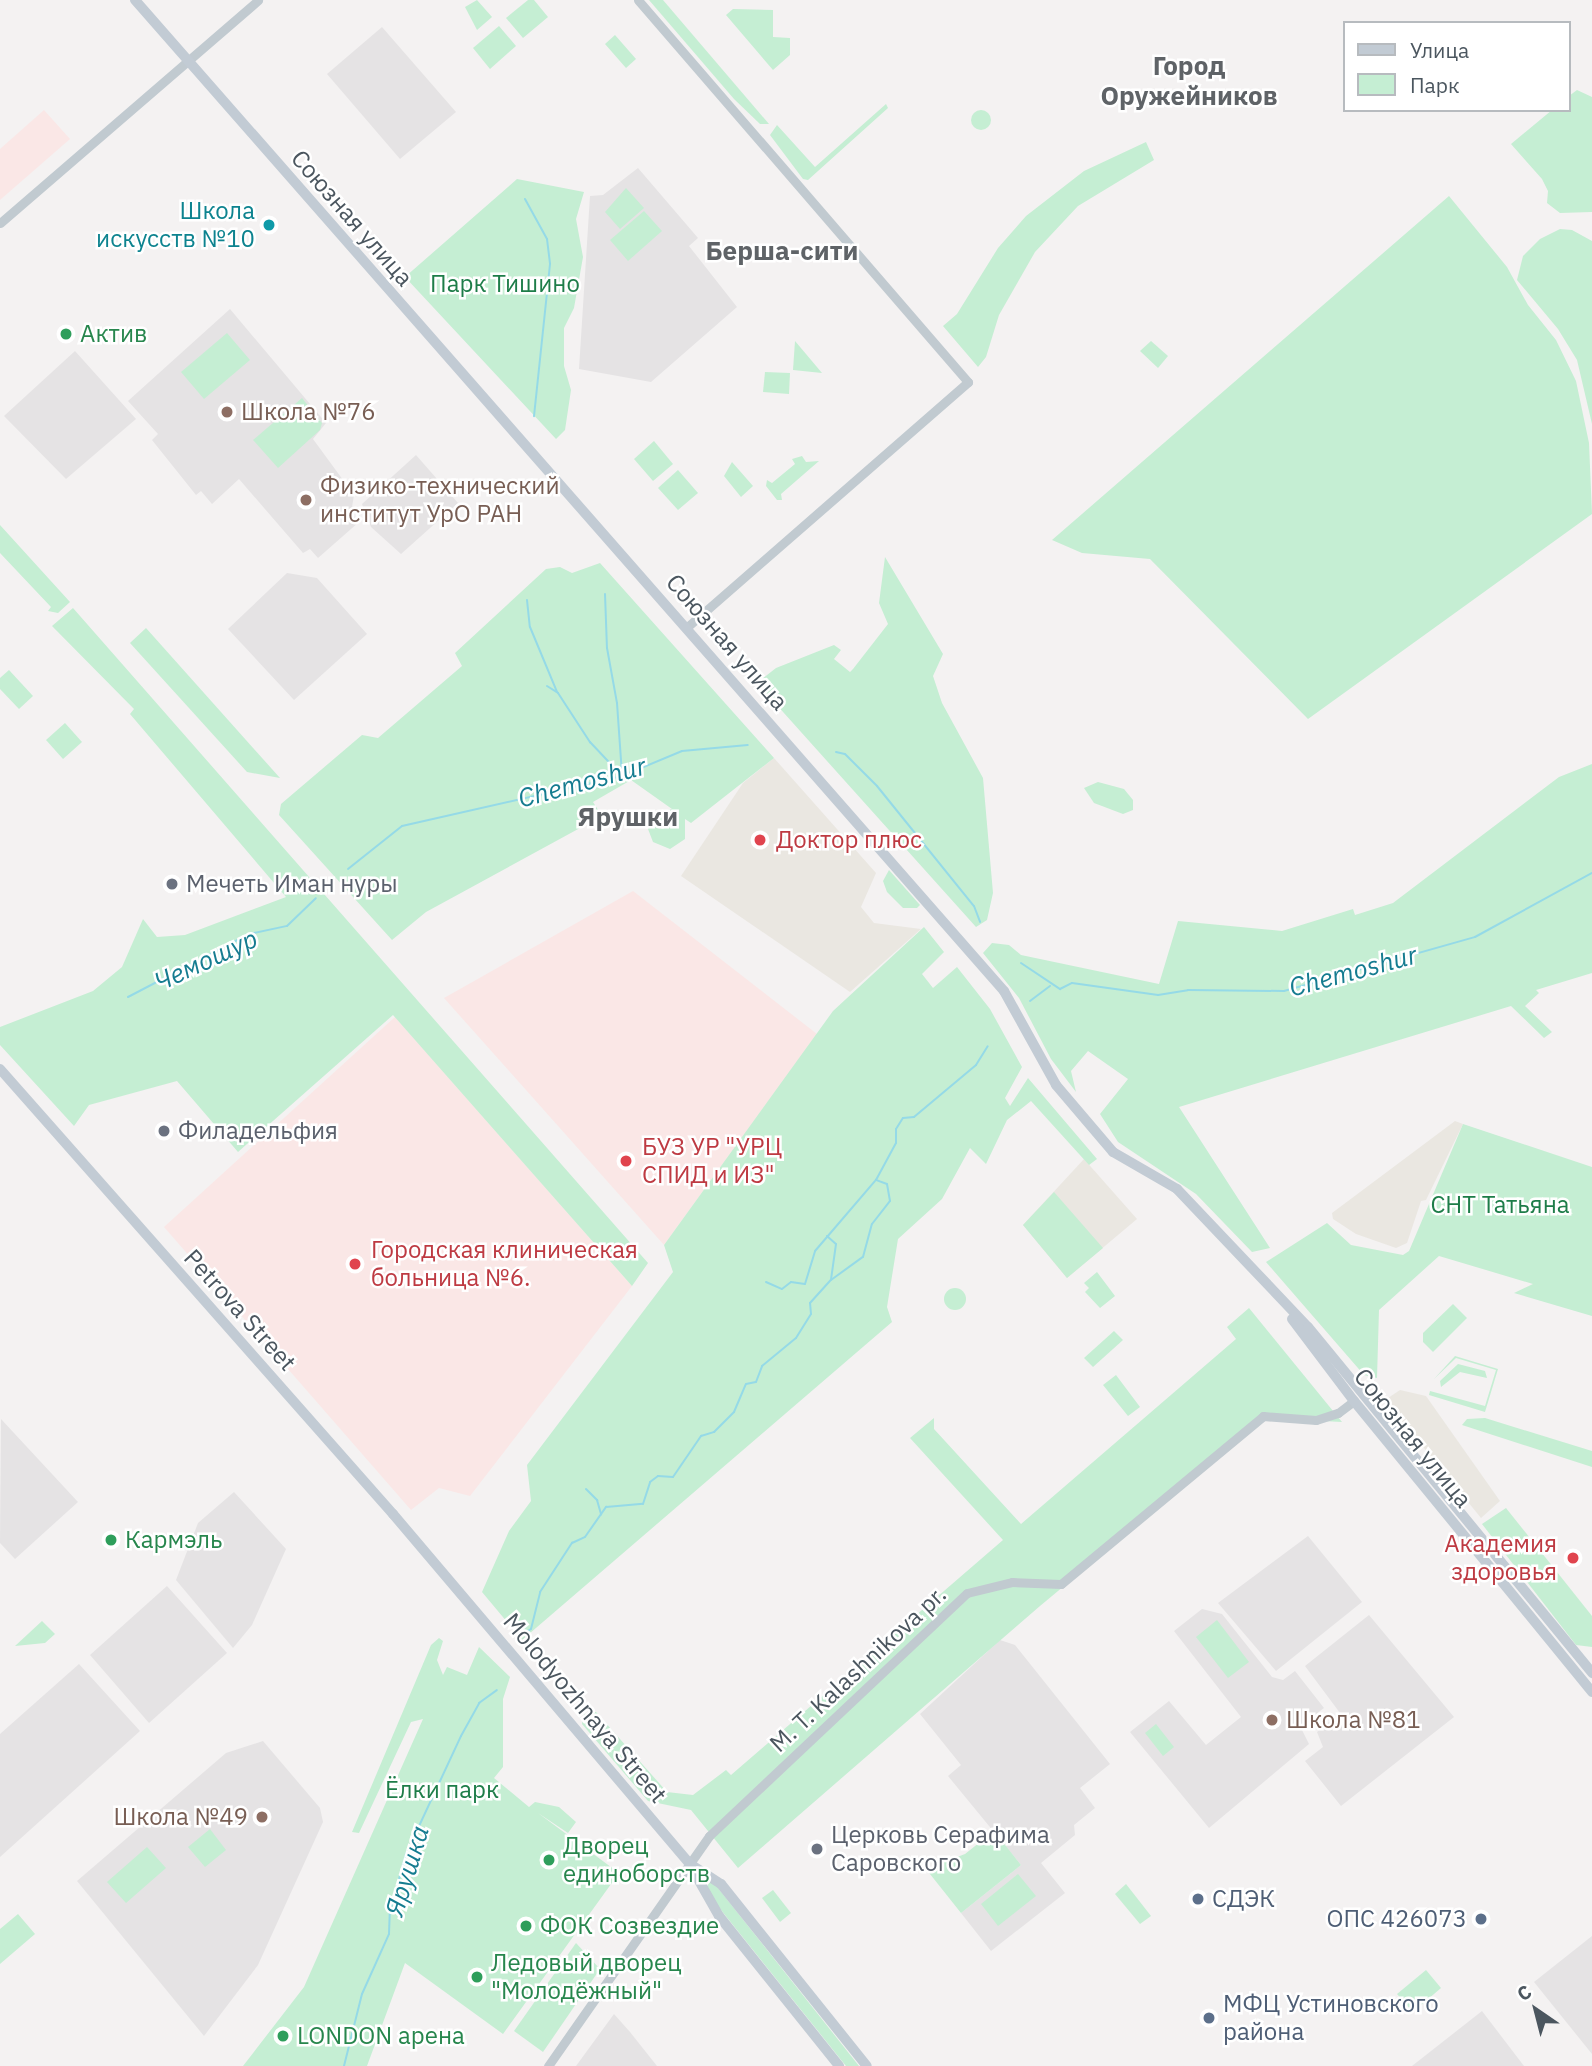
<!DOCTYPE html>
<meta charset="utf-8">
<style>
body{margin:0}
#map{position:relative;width:1592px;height:2066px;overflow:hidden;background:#f4f2f2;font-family:"IBM Plex Sans",sans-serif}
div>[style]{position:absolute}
.commercial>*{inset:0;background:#eae7e1}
.education>*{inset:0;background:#e5e3e4}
.medical>*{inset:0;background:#fae7e6}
.green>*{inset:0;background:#c5eed3}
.round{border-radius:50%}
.stream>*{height:2px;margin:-1px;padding:0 1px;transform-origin:1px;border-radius:1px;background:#95dae7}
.tertiary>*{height:9px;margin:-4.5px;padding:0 4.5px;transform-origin:4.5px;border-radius:4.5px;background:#c1cad0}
.secondary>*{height:10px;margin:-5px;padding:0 5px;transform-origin:5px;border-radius:5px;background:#c2cbd4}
.dots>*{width:19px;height:19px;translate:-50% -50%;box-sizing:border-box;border:4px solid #fff;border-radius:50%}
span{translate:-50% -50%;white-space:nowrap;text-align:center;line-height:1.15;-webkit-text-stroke:5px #fff;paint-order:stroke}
.culture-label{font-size:24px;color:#0d838f}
.right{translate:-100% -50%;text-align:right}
.street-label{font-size:24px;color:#4b565f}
.park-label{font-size:24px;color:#1e7d49}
.leisure-label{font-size:24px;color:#27864d}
.left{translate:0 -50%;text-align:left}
.education-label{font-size:24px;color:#785e54}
.health-label{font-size:24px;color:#be3a42}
.worship-label{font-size:24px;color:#5b616d}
.service-label{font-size:24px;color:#4e5e75}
.neighbourhood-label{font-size:26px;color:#5f6367;font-weight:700}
.water-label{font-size:26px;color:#157c90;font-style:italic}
.legend{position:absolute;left:1343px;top:21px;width:228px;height:91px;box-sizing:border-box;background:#fff;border:2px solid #b7bbbf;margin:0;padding:9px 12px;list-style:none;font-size:21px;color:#4b565f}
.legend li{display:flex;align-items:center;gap:14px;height:35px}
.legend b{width:35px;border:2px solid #b7bbbf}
.north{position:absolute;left:1501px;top:1975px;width:70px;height:70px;-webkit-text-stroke:5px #fff;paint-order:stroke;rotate:325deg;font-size:19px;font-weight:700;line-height:28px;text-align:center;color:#4b565f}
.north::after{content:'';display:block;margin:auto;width:24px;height:32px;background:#4b565f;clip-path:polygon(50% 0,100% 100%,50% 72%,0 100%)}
</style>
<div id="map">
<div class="commercial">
<div style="clip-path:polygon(774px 758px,876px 873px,861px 907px,874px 923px,921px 929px,850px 992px,681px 876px,743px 783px)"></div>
<div style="clip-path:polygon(1455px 1121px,1463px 1124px,1426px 1200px,1421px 1201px,1407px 1243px,1396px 1248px,1356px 1234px,1333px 1219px,1332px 1213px)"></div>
<div style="clip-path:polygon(1084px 1159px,1137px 1219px,1067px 1278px,1023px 1225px)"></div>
<div style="clip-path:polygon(1400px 1390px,1426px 1396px,1500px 1501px,1481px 1518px,1385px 1400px)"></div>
</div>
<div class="education">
<div style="clip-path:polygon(382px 27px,456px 112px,400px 159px,327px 74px)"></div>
<div style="clip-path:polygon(638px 168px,698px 238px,689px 246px,737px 307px,651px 382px,579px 369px,590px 196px,603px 195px)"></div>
<div style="clip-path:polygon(230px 309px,326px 423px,313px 439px,354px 495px,351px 513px,359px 522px,318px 558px,310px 549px,303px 553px,239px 479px,212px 504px,201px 491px,196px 495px,152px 440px,158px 434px,128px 401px)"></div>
<div style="clip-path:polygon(75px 351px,136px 419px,66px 479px,4px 416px)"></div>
<div style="clip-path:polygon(416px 455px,458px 503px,401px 554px,371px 527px,362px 504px)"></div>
<div style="clip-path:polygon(287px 573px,317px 578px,367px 634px,294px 700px,228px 629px)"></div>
<div style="clip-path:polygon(1px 1419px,78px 1502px,15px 1559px,0 1543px)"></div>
<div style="clip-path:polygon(234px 1492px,286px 1549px,252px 1625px,233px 1648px,176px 1580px,198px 1523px)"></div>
<div style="clip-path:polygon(1308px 1536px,1362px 1602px,1276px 1671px,1218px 1603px)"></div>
<div style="clip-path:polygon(167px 1586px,227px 1653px,149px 1723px,90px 1655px)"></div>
<div style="clip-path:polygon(1202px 1609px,1222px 1614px,1272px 1677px,1283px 1680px,1295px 1671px,1324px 1708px,1300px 1726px,1309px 1744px,1209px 1828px,1130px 1732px,1169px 1701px,1206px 1745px,1241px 1717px,1174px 1631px)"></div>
<div style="clip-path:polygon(1369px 1615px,1454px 1717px,1341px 1806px,1305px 1761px,1323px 1747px,1317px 1732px,1340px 1713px,1305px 1666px)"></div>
<div style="clip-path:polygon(1000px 1640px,1015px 1645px,1110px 1764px,1080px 1788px,1095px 1808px,1074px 1825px,1075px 1835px,1041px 1863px,1065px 1893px,991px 1951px,961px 1913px,1021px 1865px,948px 1776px,961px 1765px,920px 1714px)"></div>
<div style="clip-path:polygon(79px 1664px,140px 1731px,0 1857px,0 1734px)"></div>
<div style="clip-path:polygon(263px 1741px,320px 1808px,323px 1822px,258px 1965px,204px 2036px,77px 1881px,226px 1753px)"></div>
<div style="clip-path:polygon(1592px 1936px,1592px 2054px,1534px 1982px)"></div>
<div style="clip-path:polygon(1482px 2011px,1524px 2066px,1412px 2066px)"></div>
<div style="clip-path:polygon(614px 2014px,630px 2032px,657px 2066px,576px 2066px)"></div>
</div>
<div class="medical">
<div style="clip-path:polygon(44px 110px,70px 139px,0 200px,0 149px)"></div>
<div style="clip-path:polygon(633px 891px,817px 1034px,664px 1245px,444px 998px)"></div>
<div style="clip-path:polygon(395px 1017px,632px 1286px,470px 1496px,439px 1488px,411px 1510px,164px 1227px)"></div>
</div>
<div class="green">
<div style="clip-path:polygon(477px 0,492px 17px,477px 30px,465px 7px)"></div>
<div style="clip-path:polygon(528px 0,534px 0,548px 17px,523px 38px,506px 18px)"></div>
<div style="clip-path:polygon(649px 0,663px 0,769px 124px,760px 124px,734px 99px)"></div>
<div style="clip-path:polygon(733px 9px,773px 10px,773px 37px,790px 38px,790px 55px,773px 70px,726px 15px)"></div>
<div style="clip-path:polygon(499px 26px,516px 46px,490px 69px,473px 48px)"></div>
<div style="clip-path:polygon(615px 35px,636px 59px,626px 68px,605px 44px)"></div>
<div style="clip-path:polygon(1577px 90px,1592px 97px,1592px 212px,1560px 213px,1547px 203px,1548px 191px,1542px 179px,1511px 144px,1552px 110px,1569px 110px,1569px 96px)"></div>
<div style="clip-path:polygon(886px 104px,888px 108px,808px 180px,803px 179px,770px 135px,777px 125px,815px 167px)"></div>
<div class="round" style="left:971px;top:110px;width:20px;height:20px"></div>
<div style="clip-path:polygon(1146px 142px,1154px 160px,1078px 206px,1035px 252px,999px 315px,986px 357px,978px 367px,943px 326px,957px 314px,998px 248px,1026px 216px,1084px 171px)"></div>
<div style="clip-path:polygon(517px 179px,584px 192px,576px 219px,583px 257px,574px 308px,564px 328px,564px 366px,571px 390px,565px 430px,556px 439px,405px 277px)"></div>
<div style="clip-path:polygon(626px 188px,644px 208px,620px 229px,605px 212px)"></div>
<div style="clip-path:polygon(1449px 196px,1507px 267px,1528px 305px,1556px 340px,1576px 381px,1589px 443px,1592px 514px,1308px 719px,1150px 559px,1082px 553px,1052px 540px)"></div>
<div style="clip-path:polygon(644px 211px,662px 231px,628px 261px,610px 240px)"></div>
<div style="clip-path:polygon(1560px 229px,1572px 230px,1592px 241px,1592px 424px,1577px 360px,1558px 329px,1517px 280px,1523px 256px,1540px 239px)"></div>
<div style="clip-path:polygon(227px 333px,250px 360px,204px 399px,181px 372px)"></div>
<div style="clip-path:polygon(795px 341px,822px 373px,793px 370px)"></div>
<div style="clip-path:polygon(1151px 341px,1168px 356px,1158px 368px,1140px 351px)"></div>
<div style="clip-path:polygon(765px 372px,790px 373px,789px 394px,763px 392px)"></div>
<div style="clip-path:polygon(302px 398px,322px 423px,320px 430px,278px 468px,253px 440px)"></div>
<div style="clip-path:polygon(654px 441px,673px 464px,653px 481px,634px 459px)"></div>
<div style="clip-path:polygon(802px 456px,806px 462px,819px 461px,781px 494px,782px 500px,777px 500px,766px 486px,767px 480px,772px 483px,795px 464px,792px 459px)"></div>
<div style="clip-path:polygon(732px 462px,753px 486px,741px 497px,724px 476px)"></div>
<div style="clip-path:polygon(678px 470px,698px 493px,678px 510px,658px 488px)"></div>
<div style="clip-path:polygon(0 525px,70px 602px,58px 613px,48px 611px,51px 607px,0 553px)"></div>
<div style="clip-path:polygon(885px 557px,943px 654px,933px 676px,942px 703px,983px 778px,993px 893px,987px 920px,976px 927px,757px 683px,776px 668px,834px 645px,841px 650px,834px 659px,850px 672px,853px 669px,888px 624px,879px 603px)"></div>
<div style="clip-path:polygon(600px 563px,774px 758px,691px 823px,685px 819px,685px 839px,670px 849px,653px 842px,648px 829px,658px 812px,672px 809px,631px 780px,593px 802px,602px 816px,426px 912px,392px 940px,279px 815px,281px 804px,362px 735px,378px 738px,462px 666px,455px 653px,546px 569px,560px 567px,572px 573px)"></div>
<div style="clip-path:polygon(73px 608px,648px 1263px,632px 1286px,393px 1015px,238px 1152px,177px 1081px,89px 1105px,74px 1126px,0 1045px,0 1027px,93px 991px,122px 967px,143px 919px,157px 937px,185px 935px,286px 897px,130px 714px,134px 709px,52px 626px)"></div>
<div style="clip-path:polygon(146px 628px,280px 778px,247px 772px,130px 643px)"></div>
<div style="clip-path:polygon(9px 670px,33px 696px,19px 709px,0 689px,0 678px)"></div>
<div style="clip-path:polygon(65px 723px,82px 742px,63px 759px,46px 740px)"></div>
<div style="clip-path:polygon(1592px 764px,1592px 973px,1536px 990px,1539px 993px,1525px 1006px,1552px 1032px,1544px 1038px,1511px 1006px,1179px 1107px,1270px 1248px,1252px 1252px,1196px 1194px,1118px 1142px,1100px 1114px,1128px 1079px,1088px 1051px,1071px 1071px,1076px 1092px,1051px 1059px,1019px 998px,983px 953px,992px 943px,1009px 945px,1021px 955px,1159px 984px,1178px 921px,1282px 931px,1353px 909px,1355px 915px,1393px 903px,1559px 777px)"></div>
<div style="clip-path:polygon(1098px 782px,1124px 789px,1133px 800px,1133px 810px,1123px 814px,1094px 803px,1084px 788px)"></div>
<div style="clip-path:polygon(889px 870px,920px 905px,917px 908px,903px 908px,887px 892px,883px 881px)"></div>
<div style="clip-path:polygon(924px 927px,944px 952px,922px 974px,933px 988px,957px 967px,990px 1009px,1022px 1067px,1005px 1098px,1010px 1106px,1028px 1078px,1097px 1159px,1089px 1165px,1031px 1101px,1007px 1120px,986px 1164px,970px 1148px,942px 1199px,898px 1239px,887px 1307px,892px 1322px,522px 1640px,482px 1592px,509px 1531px,531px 1501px,527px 1465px,673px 1272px,664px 1245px,833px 1011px)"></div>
<div style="clip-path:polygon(1463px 1124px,1592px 1167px,1592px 1316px,1514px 1293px,1533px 1284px,1439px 1256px,1379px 1310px,1377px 1378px,1364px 1375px,1266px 1262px,1327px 1223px,1351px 1245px,1403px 1255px,1409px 1251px)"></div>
<div style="clip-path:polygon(1054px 1192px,1103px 1248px,1067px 1278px,1023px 1225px)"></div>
<div style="clip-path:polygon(1097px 1272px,1115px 1296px,1100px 1308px,1085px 1292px,1089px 1288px,1084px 1283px)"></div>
<div class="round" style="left:944px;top:1288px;width:22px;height:22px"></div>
<div style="clip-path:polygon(1453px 1304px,1467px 1318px,1433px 1352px,1423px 1342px,1423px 1333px)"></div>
<div style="clip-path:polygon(1249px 1308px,1342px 1422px,1266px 1418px,1040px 1606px,738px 1868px,691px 1810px,648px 1801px,582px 1724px,584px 1714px,596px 1712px,667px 1792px,693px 1795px,726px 1770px,731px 1775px,1003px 1540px,910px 1438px,934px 1418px,934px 1429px,1021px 1524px,1236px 1339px,1227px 1327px)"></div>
<div style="clip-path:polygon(1114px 1331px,1123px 1340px,1093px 1367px,1084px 1358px)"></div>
<div style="clip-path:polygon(1455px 1356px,1498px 1369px,1485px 1412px,1429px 1395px,1430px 1391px,1485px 1406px,1496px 1370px,1456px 1358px,1434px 1379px)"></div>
<div style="clip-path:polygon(1458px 1364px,1485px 1371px,1487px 1378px,1460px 1372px,1441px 1387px,1440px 1381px)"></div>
<div style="clip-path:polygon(1116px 1375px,1140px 1407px,1128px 1416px,1103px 1385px)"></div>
<div style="clip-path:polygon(1485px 1418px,1592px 1451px,1592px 1467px,1462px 1425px,1467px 1419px)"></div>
<div style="clip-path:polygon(1506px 1508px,1592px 1616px,1592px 1647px,1576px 1645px,1482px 1524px)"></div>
<div style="clip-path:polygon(1217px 1620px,1249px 1662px,1228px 1678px,1196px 1637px)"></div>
<div style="clip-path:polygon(42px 1621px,55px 1634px,45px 1643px,15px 1646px)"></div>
<div style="clip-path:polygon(439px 1638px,443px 1641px,437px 1660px,443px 1675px,447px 1667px,467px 1675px,479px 1647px,510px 1677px,503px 1699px,503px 1767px,494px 1778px,529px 1807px,535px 1802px,559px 1807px,576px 1822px,568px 1833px,538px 1813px,619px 1873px,503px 2034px,405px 1963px,367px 2066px,243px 2066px,304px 1987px,423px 1719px,411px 1722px,359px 1833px,352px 1832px,431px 1645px)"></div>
<div style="clip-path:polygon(1156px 1724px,1174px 1747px,1163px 1756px,1145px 1733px)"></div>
<div style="clip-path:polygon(210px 1829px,226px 1850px,205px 1867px,188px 1847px)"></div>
<div style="clip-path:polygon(994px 1831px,1021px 1865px,961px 1913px,926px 1869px,965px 1854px)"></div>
<div style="clip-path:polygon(147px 1847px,166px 1868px,126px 1903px,107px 1882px)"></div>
<div style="clip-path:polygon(1018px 1874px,1036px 1896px,998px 1926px,981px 1904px)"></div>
<div style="clip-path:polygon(709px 1883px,714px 1883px,859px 2066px,846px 2066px,705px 1890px)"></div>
<div style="clip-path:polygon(1126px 1884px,1151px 1916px,1140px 1924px,1115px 1894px)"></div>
<div style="clip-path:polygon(773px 1890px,791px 1913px,780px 1922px,762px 1898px)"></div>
<div style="clip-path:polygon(18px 1914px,35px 1934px,0 1964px,0 1929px)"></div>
<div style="clip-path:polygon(576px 1943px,600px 1969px,543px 2052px,514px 2031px)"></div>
<div style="clip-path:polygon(1426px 1970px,1441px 1988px,1413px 2012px,1397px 1994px)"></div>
</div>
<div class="stream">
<div style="left:525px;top:199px;width:46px;rotate:61.2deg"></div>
<div style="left:547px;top:239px;width:25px;rotate:83deg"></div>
<div style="left:550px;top:264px;width:153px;rotate:96deg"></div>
<div style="left:605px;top:594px;width:54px;rotate:87.9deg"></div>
<div style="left:607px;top:648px;width:56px;rotate:79.7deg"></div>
<div style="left:617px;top:703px;width:72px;rotate:86deg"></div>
<div style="left:527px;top:600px;width:27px;rotate:84deg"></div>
<div style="left:530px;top:627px;width:70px;rotate:67.4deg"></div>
<div style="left:547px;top:686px;width:13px;rotate:32deg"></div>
<div style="left:558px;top:693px;width:59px;rotate:56.9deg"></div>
<div style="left:590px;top:742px;width:47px;rotate:46.7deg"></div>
<div style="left:836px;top:752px;width:9px;rotate:13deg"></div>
<div style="left:845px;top:754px;width:45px;rotate:45deg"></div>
<div style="left:877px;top:786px;width:154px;rotate:51.1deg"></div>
<div style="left:974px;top:906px;width:17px;rotate:69deg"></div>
<div style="left:348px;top:869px;width:69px;rotate:-38.5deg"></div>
<div style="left:402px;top:826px;width:226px;rotate:-12.8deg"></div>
<div style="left:622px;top:776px;width:65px;rotate:-22.6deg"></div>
<div style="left:682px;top:751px;width:66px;rotate:-5.2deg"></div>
<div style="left:1021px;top:963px;width:47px;rotate:33.7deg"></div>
<div style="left:1060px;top:989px;width:13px;rotate:-27deg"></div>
<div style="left:1072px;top:983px;width:87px;rotate:7.9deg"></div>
<div style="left:1158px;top:995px;width:30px;rotate:-9deg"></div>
<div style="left:1188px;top:990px;width:96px;rotate:0.6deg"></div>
<div style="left:1284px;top:991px;width:198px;rotate:-15.8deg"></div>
<div style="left:1475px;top:937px;width:133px;rotate:-28.7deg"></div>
<div style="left:128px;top:997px;width:136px;rotate:-27.5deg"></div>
<div style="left:249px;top:934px;width:39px;rotate:-12deg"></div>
<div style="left:287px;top:926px;width:40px;rotate:-44deg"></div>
<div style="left:1030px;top:1001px;width:25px;rotate:-37deg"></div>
<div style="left:827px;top:1236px;width:12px;rotate:42deg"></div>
<div style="left:836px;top:1244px;width:35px;rotate:98deg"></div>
<div style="left:766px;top:1282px;width:17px;rotate:24deg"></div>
<div style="left:782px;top:1289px;width:11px;rotate:-38deg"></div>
<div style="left:791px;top:1282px;width:14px;rotate:8deg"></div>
<div style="left:805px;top:1284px;width:34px;rotate:-73deg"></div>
<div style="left:815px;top:1251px;width:92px;rotate:-49.4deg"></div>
<div style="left:586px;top:1489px;width:16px;rotate:45deg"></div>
<div style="left:597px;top:1500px;width:15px;rotate:74deg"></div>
<div style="left:523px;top:1634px;width:9px;rotate:-32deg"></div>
<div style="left:531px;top:1629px;width:38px;rotate:-76deg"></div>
<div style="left:540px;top:1592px;width:59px;rotate:-56.9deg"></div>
<div style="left:572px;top:1543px;width:14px;rotate:-25deg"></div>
<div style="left:585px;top:1537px;width:37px;rotate:-55deg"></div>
<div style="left:606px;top:1507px;width:37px;rotate:-5deg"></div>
<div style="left:643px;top:1504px;width:23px;rotate:-72deg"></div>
<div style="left:650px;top:1482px;width:10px;rotate:-37deg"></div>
<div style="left:658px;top:1476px;width:15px;rotate:4deg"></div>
<div style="left:673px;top:1477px;width:50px;rotate:-55.7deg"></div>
<div style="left:701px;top:1436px;width:14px;rotate:-17deg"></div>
<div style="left:714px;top:1432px;width:28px;rotate:-45deg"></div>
<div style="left:734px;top:1412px;width:30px;rotate:-67deg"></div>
<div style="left:746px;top:1384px;width:10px;rotate:-11deg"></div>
<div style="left:756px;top:1382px;width:17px;rotate:-69deg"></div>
<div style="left:762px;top:1366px;width:44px;rotate:-39.5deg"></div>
<div style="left:796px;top:1338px;width:28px;rotate:-58deg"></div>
<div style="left:811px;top:1314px;width:11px;rotate:-95deg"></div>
<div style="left:810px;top:1303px;width:31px;rotate:-48deg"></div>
<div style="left:831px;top:1280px;width:39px;rotate:-36deg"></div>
<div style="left:863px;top:1257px;width:34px;rotate:-75deg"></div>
<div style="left:872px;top:1224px;width:29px;rotate:-52deg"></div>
<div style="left:890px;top:1201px;width:17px;rotate:-100deg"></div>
<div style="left:887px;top:1184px;width:12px;rotate:-160deg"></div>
<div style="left:876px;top:1180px;width:42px;rotate:-61.6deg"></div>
<div style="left:896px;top:1143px;width:14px;rotate:-90deg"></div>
<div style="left:896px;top:1129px;width:13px;rotate:-58deg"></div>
<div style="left:903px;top:1118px;width:11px;rotate:-5deg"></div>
<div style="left:914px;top:1117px;width:81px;rotate:-40deg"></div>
<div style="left:976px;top:1065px;width:22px;rotate:-58deg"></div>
<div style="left:344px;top:2066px;width:74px;rotate:-76deg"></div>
<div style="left:362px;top:1994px;width:66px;rotate:-65.8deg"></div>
<div style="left:389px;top:1934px;width:23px;rotate:-88deg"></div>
<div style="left:390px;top:1911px;width:59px;rotate:-74.3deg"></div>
<div style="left:406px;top:1854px;width:130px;rotate:-65deg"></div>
<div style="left:461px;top:1736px;width:38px;rotate:-61deg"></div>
<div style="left:479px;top:1703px;width:22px;rotate:-36deg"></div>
</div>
<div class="tertiary">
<div style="left:638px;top:0;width:505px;rotate:49.18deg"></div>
<div style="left:968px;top:382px;width:374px;rotate:138.9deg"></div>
<div style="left:0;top:223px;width:341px;rotate:-40.8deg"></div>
<div style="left:548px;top:2066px;width:281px;rotate:-55deg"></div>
<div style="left:709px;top:1836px;width:354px;rotate:-43.3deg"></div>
<div style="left:967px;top:1593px;width:46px;rotate:-13.7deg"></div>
<div style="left:1012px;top:1582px;width:49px;rotate:2.3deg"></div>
<div style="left:1061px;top:1584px;width:263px;rotate:-39.7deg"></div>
<div style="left:1263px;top:1416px;width:53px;rotate:4.3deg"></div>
<div style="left:1316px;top:1420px;width:23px;rotate:-18deg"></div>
<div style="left:1338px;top:1413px;width:20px;rotate:-37deg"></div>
</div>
<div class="secondary">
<div style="left:135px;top:0;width:1318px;rotate:48.75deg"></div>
<div style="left:1004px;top:991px;width:107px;rotate:61deg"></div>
<div style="left:1056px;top:1085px;width:88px;rotate:49.6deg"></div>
<div style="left:1113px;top:1152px;width:74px;rotate:30deg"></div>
<div style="left:1177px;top:1189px;width:190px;rotate:46.5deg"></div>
<div style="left:1308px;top:1327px;width:448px;rotate:50.6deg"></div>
<div style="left:0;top:1069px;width:594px;rotate:48.55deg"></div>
<div style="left:393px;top:1514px;width:458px;rotate:49.7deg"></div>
<div style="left:689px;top:1863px;width:61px;rotate:60.5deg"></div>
<div style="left:719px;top:1916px;width:192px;rotate:51.3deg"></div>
<div style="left:1292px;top:1319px;width:103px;rotate:52.9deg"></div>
<div style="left:1354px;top:1401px;width:376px;rotate:50.7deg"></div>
<div style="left:690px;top:1864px;width:37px;rotate:33deg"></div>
<div style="left:721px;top:1884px;width:233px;rotate:51.3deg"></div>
</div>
<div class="dots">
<div style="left:269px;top:225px;background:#0f9aa8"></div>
<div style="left:66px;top:334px;background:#2e9e5b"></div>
<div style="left:227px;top:412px;background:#8d6e63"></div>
<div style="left:306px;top:500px;background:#8d6e63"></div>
<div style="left:760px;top:840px;background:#e0444e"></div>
<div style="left:172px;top:884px;background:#6b7280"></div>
<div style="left:164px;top:1131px;background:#6b7280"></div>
<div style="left:626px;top:1161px;background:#e0444e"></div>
<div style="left:355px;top:1264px;background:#e0444e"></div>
<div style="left:111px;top:1540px;background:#2e9e5b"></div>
<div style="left:1573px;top:1558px;background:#e0444e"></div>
<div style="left:1272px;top:1720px;background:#8d6e63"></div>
<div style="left:262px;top:1817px;background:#8d6e63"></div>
<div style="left:817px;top:1849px;background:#6b7280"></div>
<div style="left:549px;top:1860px;background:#2e9e5b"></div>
<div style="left:1198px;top:1899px;background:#5c6f8a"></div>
<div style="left:1481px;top:1919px;background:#5c6f8a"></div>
<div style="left:526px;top:1926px;background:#2e9e5b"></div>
<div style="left:477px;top:1977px;background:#2e9e5b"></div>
<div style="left:1209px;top:2018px;background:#5c6f8a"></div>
<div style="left:283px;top:2036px;background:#2e9e5b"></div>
</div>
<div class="culture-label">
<span class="right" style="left:255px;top:225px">Школа<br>искусств №10</span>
</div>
<div class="street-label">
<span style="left:352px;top:218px;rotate:49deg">Союзная улица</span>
<span style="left:727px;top:642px;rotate:49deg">Союзная улица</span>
<span style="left:240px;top:1310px;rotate:48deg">Petrova Street</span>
<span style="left:1413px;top:1438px;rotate:51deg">Союзная улица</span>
<span style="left:858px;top:1669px;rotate:-43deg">M. T. Kalashnikova pr.</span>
<span style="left:585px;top:1708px;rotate:50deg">Molodyozhnaya Street</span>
</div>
<div class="park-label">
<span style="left:505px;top:284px">Парк Тишино</span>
<span style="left:1500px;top:1205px">СНТ Татьяна</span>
<span style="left:442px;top:1790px">Ёлки парк</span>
</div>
<div class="leisure-label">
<span class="left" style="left:80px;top:334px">Актив</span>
<span class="left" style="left:125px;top:1540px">Кармэль</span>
<span class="left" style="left:563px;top:1860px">Дворец<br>единоборств</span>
<span class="left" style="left:540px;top:1926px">ФОК Созвездие</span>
<span class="left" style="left:491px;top:1977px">Ледовый дворец<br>"Молодёжный"</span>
<span class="left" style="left:297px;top:2036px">LONDON арена</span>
</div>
<div class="education-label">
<span class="left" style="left:241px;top:412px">Школа №76</span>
<span class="left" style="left:320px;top:500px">Физико-технический<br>институт УрО РАН</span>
<span class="left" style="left:1286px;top:1720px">Школа №81</span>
<span class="right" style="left:248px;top:1817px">Школа №49</span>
</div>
<div class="health-label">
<span class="left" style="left:776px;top:840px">Доктор плюс</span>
<span class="left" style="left:642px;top:1161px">БУЗ УР "УРЦ<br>СПИД и ИЗ"</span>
<span class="left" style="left:371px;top:1264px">Городская клиническая<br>больница №6.</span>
<span class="right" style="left:1557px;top:1558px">Академия<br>здоровья</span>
</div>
<div class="worship-label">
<span class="left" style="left:186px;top:884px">Мечеть Иман нуры</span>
<span class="left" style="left:178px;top:1131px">Филадельфия</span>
<span class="left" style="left:831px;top:1849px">Церковь Серафима<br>Саровского</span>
</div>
<div class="service-label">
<span class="left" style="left:1212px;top:1899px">СДЭК</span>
<span class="right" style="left:1467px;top:1919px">ОПС 426073</span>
<span class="left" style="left:1223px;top:2018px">МФЦ Устиновского<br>района</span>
</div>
<div class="neighbourhood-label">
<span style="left:1189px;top:81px">Город<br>Оружейников</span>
<span style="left:782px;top:251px">Берша-сити</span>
<span style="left:628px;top:817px">Ярушки</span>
</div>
<div class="water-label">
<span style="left:582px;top:782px;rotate:-15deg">Chemoshur</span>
<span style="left:206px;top:960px;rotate:-25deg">Чемошур</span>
<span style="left:1353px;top:971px;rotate:-15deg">Chemoshur</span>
<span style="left:407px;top:1871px;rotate:-73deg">Ярушка</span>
</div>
<ul class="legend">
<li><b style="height:9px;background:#c2cbd4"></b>Улица</li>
<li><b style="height:19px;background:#c5eed3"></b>Парк</li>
</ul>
<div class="north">С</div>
</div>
